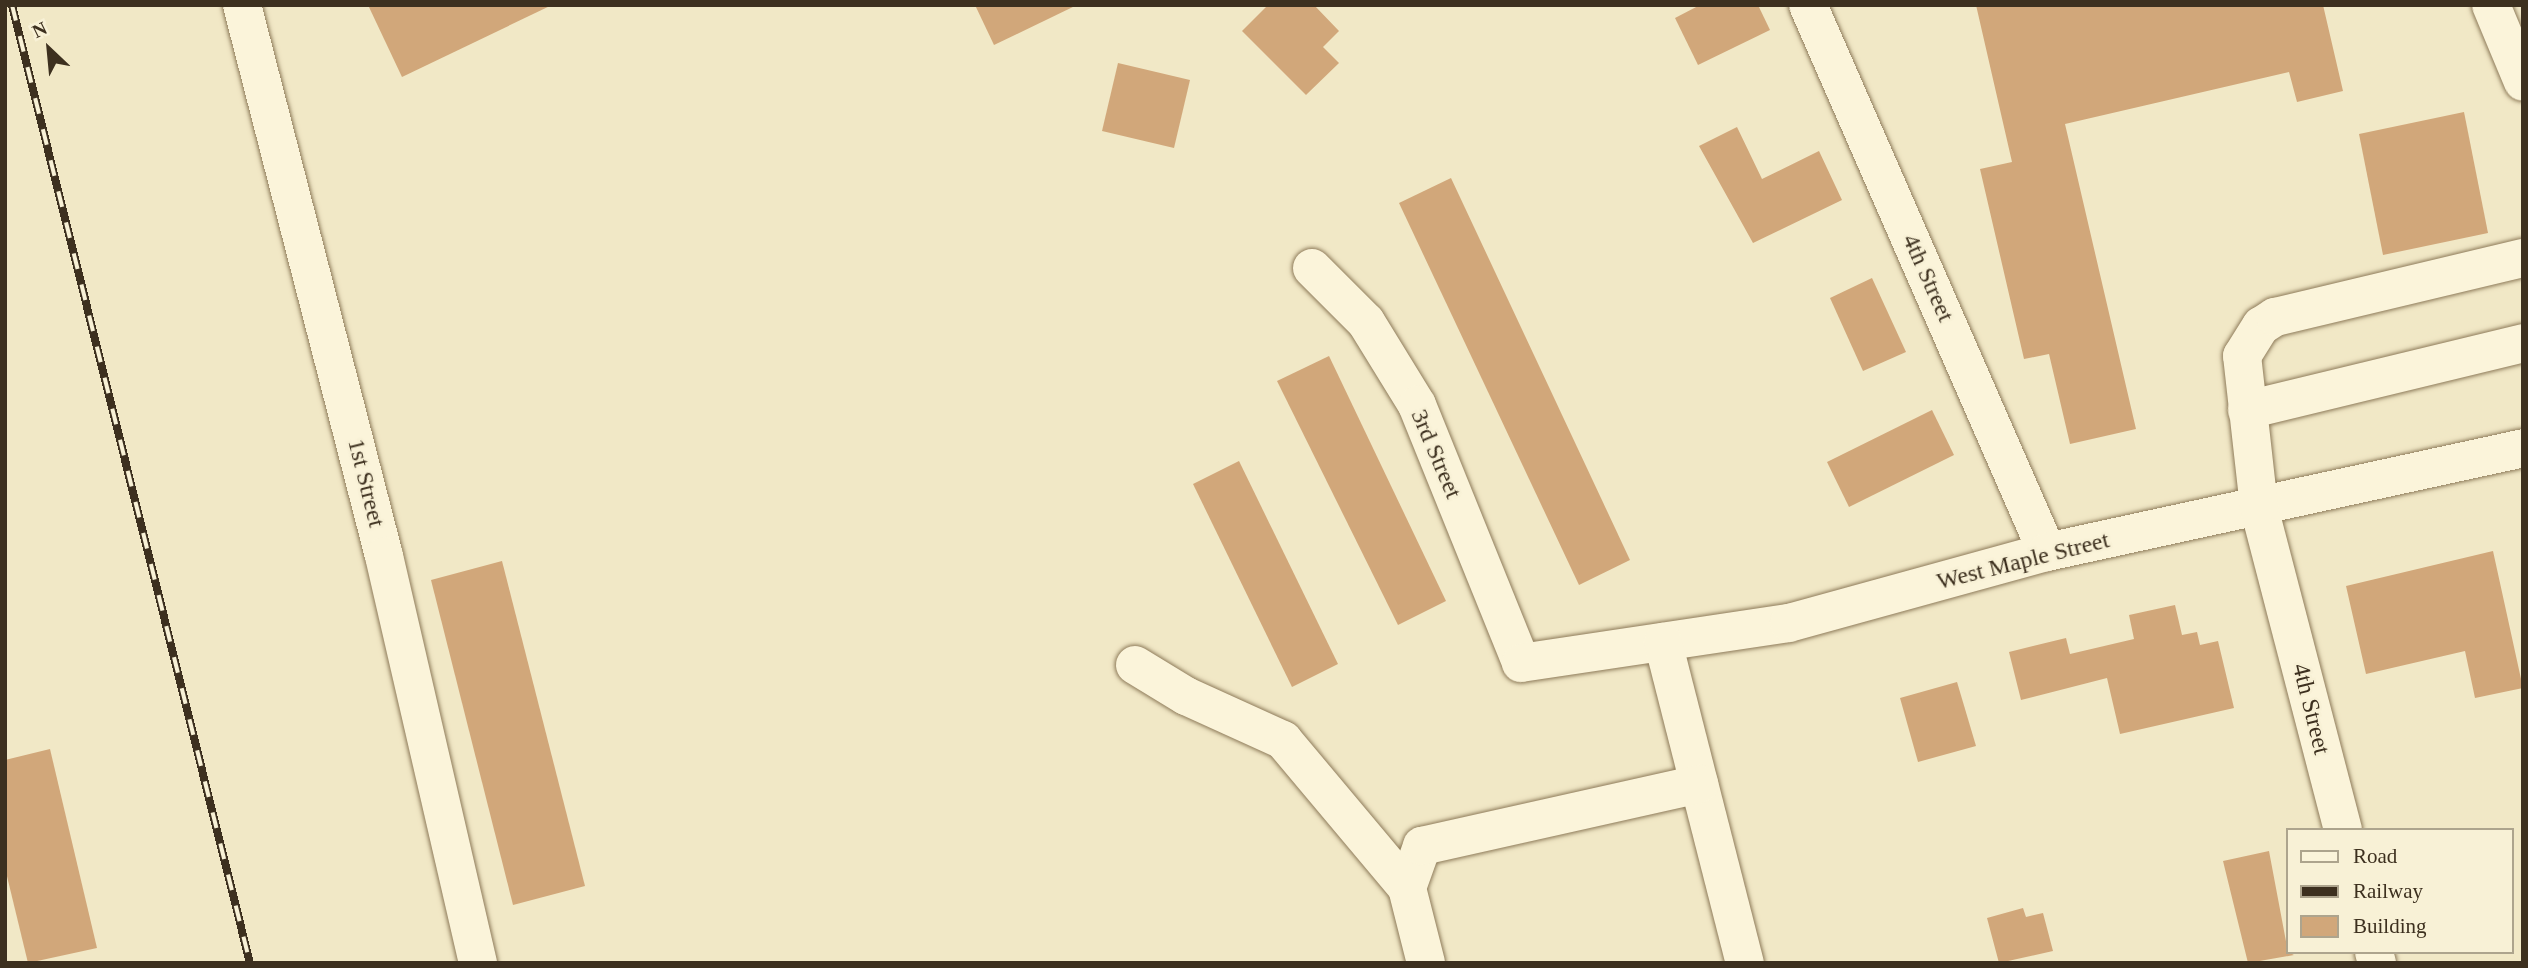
<!DOCTYPE html>
<style>
body{margin:0}
#map{position:relative;width:2528px;height:968px;overflow:hidden;background:#f1e8c6;font-family:Georgia,serif}
div>[style]{position:absolute}
.building>*{inset:0;background:#d1a77a}
.roads{filter:drop-shadow(0 0 2px #8e7b5a) drop-shadow(0 0 2px #8e7b5a)}
.minor>*{height:38px;margin:-19px;padding:0 19px;transform-origin:19px;border-radius:19px;background:#fbf4da}
.rail>*{height:8px;margin-top:-4px;transform-origin:0;background:repeating-linear-gradient(90deg,#f8f1d6 0 16px,#3d301f 0 32px);box-sizing:border-box;border-block:2px solid #3d301f}
span{translate:-50% -50%;white-space:nowrap;text-align:center;line-height:1.15;-webkit-text-stroke:5px #f8f1d6;paint-order:stroke}
.street-label{font-size:24px;color:#3d301f}
.frame{position:absolute;inset:0;border:7px solid #3d301f;pointer-events:none}
.legend{position:absolute;left:2286px;top:828px;width:228px;height:126px;box-sizing:border-box;background:#f8f1d6;border:2px solid #ada48d;margin:0;padding:9px 12px;list-style:none;font-size:21px;color:#3d301f}
.legend li{display:flex;align-items:center;gap:14px;height:35px}
.legend b{width:35px;border:2px solid #ada48d}
.north{position:absolute;left:14px;top:14px;width:70px;height:70px;-webkit-text-stroke:5px #f8f1d6;paint-order:stroke;rotate:334deg;font-size:19px;font-weight:700;line-height:28px;text-align:center;color:#3d301f}
.north::after{content:'';display:block;margin:auto;width:24px;height:32px;background:#3d301f;clip-path:polygon(50% 0,100% 100%,50% 72%,0 100%)}
</style>
<div id="map">
<div class="building">
<div style="clip-path:polygon(368px 5px,552px 5px,402px 77px)"></div>
<div style="clip-path:polygon(975px 5px,1077px 5px,994px 45px)"></div>
<div style="clip-path:polygon(1268px 5px,1314px 5px,1339px 31px,1323px 47px,1339px 63px,1306px 95px,1242px 31px)"></div>
<div style="clip-path:polygon(1700px 5px,1758px 5px,1770px 30px,1698px 65px,1675px 18px)"></div>
<div style="clip-path:polygon(1976px 5px,2323px 5px,2343px 91px,2297px 102px,2289px 72px,2065px 124px,2136px 429px,2070px 444px,2049px 354px,2024px 359px,1980px 169px,2012px 162px)"></div>
<div style="clip-path:polygon(1118px 63px,1190px 80px,1174px 148px,1102px 131px)"></div>
<div style="clip-path:polygon(2464px 112px,2488px 233px,2383px 255px,2359px 134px)"></div>
<div style="clip-path:polygon(1737px 127px,1762px 179px,1819px 151px,1842px 200px,1753px 243px,1699px 146px)"></div>
<div style="clip-path:polygon(1451px 178px,1630px 560px,1579px 585px,1399px 203px)"></div>
<div style="clip-path:polygon(1872px 278px,1906px 352px,1863px 371px,1830px 298px)"></div>
<div style="clip-path:polygon(1329px 356px,1446px 601px,1398px 625px,1277px 381px)"></div>
<div style="clip-path:polygon(1932px 410px,1954px 455px,1849px 507px,1827px 462px)"></div>
<div style="clip-path:polygon(1239px 461px,1338px 664px,1292px 687px,1193px 484px)"></div>
<div style="clip-path:polygon(2493px 551px,2523px 688px,2475px 698px,2465px 651px,2366px 674px,2346px 586px)"></div>
<div style="clip-path:polygon(502px 561px,585px 886px,513px 905px,431px 580px)"></div>
<div style="clip-path:polygon(2175px 605px,2182px 635px,2197px 632px,2200px 645px,2218px 641px,2234px 708px,2120px 734px,2107px 678px,2021px 700px,2009px 652px,2066px 638px,2070px 654px,2134px 639px,2129px 615px)"></div>
<div style="clip-path:polygon(1957px 682px,1976px 746px,1918px 762px,1900px 698px)"></div>
<div style="clip-path:polygon(50px 749px,97px 948px,28px 963px,5px 868px,5px 760px)"></div>
<div style="clip-path:polygon(2269px 851px,2288px 952px,2294px 955px,2248px 963px,2223px 861px)"></div>
<div style="clip-path:polygon(2023px 908px,2026px 917px,2043px 913px,2053px 951px,1999px 963px,1987px 918px)"></div>
</div>
<div class="roads">
<div class="minor">
<div style="left:242px;top:5px;width:569px;rotate:75.55deg"></div>
<div style="left:384px;top:556px;width:418px;rotate:77deg"></div>
<div style="left:1808px;top:5px;width:597px;rotate:66.4deg"></div>
<div style="left:2491px;top:5px;width:83px;rotate:67.4deg"></div>
<div style="left:1312px;top:268px;width:76px;rotate:45deg"></div>
<div style="left:1366px;top:322px;width:97px;rotate:58.4deg"></div>
<div style="left:1417px;top:405px;width:278px;rotate:68deg"></div>
<div style="left:1521px;top:663px;width:271px;rotate:-8.5deg"></div>
<div style="left:1789px;top:623px;width:268px;rotate:-15.4deg"></div>
<div style="left:2047px;top:552px;width:487px;rotate:-12.3deg"></div>
<div style="left:2247px;top:410px;width:284px;rotate:-13.6deg"></div>
<div style="left:1663px;top:642px;width:331px;rotate:75.7deg"></div>
<div style="left:1135px;top:665px;width:60px;rotate:31.3deg"></div>
<div style="left:1186px;top:696px;width:107px;rotate:24.4deg"></div>
<div style="left:1283px;top:740px;width:193px;rotate:50deg"></div>
<div style="left:2343px;top:830px;width:334px;rotate:-104.6deg"></div>
<div style="left:2259px;top:507px;width:152px;rotate:-96.4deg"></div>
<div style="left:2242px;top:356px;width:36px;rotate:-58deg"></div>
<div style="left:2261px;top:326px;width:17px;rotate:-33deg"></div>
<div style="left:2275px;top:317px;width:255px;rotate:-13.4deg"></div>
<div style="left:2374px;top:952px;width:11px;rotate:75deg"></div>
<div style="left:1426px;top:963px;width:77px;rotate:-104.2deg"></div>
<div style="left:1407px;top:888px;width:45px;rotate:-70.3deg"></div>
<div style="left:1422px;top:846px;width:284px;rotate:-12.6deg"></div>
</div>
</div>
<div class="rail">
<div style="left:12px;top:5px;width:987px;rotate:76.05deg"></div>
</div>
<div class="street-label">
<span style="left:1928px;top:278px;rotate:66deg">4th Street</span>
<span style="left:1436px;top:454px;rotate:67deg">3rd Street</span>
<span style="left:366px;top:483px;rotate:76deg">1st Street</span>
<span style="left:2023px;top:561px;rotate:-14deg">West Maple Street</span>
<span style="left:2311px;top:709px;rotate:76deg">4th Street</span>
</div>
<div class="frame"></div>
<ul class="legend">
<li><b style="height:9px;background:#fbf4da"></b>Road</li>
<li><b style="height:9px;background:#3d301f"></b>Railway</li>
<li><b style="height:19px;background:#d1a77a"></b>Building</li>
</ul>
<div class="north">N</div>
</div>
